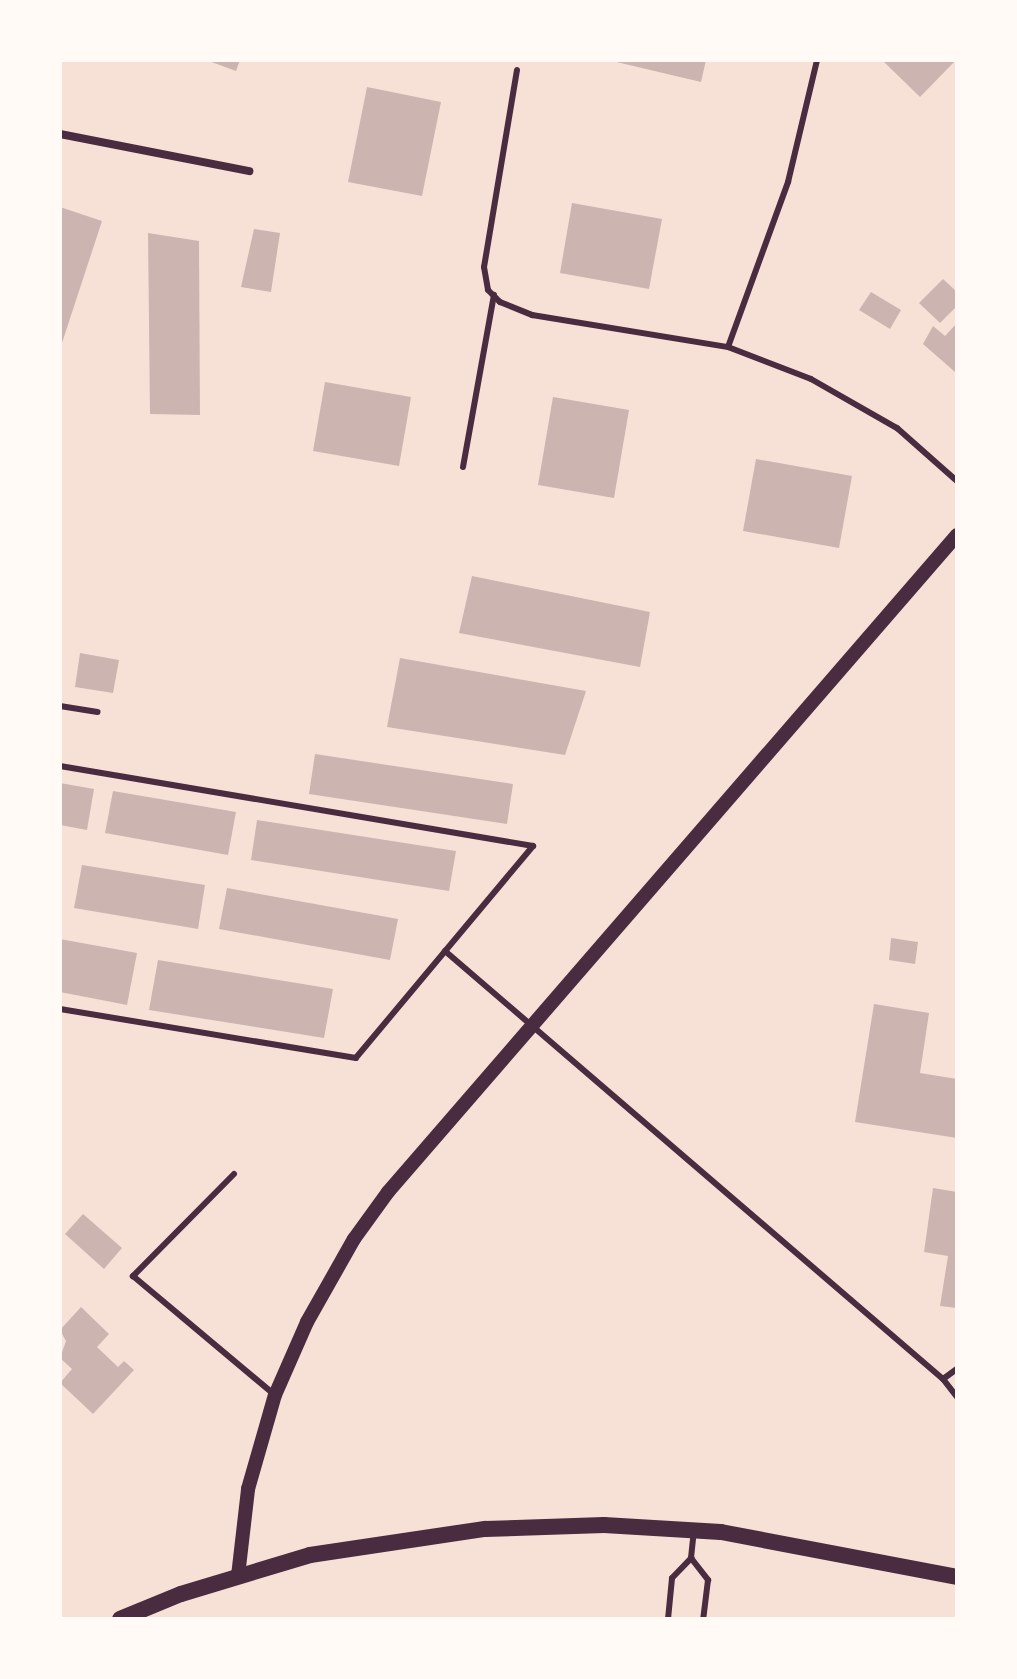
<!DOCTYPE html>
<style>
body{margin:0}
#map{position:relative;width:1017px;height:1679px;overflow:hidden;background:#f7e1d7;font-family:"Roboto Condensed",sans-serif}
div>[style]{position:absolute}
.building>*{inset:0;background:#ccb4b1}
.service>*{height:6px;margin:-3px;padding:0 3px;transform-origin:3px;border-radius:3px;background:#4a2c40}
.minor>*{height:8px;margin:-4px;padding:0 4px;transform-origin:4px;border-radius:4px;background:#4a2c40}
.tertiary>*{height:14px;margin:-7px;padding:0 7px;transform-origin:7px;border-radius:7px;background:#4a2c40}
.secondary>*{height:16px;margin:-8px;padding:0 8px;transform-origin:8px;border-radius:8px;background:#4a2c40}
span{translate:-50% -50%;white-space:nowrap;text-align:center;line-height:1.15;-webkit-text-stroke:6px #fffaf5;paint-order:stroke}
.frame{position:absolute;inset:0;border:62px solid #fffaf5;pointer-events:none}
</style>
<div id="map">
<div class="building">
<div style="clip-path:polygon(206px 60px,240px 60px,236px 71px)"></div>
<div style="clip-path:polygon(608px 60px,706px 60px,701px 82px)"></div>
<div style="clip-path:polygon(882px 60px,956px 60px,920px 97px)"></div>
<div style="clip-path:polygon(367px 87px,441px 102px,422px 196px,348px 182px)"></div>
<div style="clip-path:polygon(572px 203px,662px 219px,649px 289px,560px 273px)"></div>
<div style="clip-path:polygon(60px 207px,102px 221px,61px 346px,60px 346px)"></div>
<div style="clip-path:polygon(254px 229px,280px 233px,271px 292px,241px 287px)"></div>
<div style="clip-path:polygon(148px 233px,199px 241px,200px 415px,150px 414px)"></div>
<div style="clip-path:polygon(943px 279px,957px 292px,957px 306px,940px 323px,919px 303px)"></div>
<div style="clip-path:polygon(871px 292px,901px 310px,890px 329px,859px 310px)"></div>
<div style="clip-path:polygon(957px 323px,957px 370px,955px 372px,923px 344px,933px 326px,945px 336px)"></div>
<div style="clip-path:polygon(325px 382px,411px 397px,399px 466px,313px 451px)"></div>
<div style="clip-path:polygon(553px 397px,629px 410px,614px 498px,538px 485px)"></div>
<div style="clip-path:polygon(756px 459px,852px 476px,839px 548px,743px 531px)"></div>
<div style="clip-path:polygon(472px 576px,650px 612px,640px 667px,459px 633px)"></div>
<div style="clip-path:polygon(80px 653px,119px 660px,113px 693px,75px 687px)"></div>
<div style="clip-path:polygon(400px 658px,586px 691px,565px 755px,387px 727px)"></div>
<div style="clip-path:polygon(315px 754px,513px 784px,507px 824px,309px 794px)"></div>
<div style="clip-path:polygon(60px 783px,94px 789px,87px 830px,60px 825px)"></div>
<div style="clip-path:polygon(113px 791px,236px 812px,228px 855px,105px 833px)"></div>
<div style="clip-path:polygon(257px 820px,456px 851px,449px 891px,251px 860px)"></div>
<div style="clip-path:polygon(82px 865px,205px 885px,198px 929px,74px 908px)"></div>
<div style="clip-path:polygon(227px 888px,398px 919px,390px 960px,219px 929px)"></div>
<div style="clip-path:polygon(891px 938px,918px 942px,915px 964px,889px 960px)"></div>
<div style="clip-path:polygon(60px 939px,137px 953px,127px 1005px,60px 992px)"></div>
<div style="clip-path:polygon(158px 960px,333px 989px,324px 1038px,149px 1010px)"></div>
<div style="clip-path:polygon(874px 1004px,929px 1013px,920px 1073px,957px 1079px,957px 1138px,855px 1122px)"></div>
<div style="clip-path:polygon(933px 1188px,957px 1192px,957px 1308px,940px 1306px,948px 1256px,924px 1252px)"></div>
<div style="clip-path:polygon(83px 1214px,122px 1248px,104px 1269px,65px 1234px)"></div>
<div style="clip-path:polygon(81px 1307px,109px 1334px,97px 1347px,118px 1367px,124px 1361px,134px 1370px,93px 1414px,60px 1383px,72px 1369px,60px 1358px,66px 1341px,60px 1330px)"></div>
</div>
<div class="service">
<div style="left:517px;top:70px;width:200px;rotate:99.5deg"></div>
<div style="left:484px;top:267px;width:23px;rotate:80deg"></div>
<div style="left:488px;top:290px;width:17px;rotate:45deg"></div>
<div style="left:500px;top:302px;width:35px;rotate:22deg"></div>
<div style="left:532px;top:315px;width:199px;rotate:9.3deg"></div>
<div style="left:728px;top:347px;width:89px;rotate:21.1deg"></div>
<div style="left:811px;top:379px;width:99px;rotate:29.7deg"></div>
<div style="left:897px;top:428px;width:80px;rotate:41.5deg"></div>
<div style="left:728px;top:347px;width:176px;rotate:-70deg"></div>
<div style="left:788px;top:182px;width:125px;rotate:-76.6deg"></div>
<div style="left:463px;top:467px;width:175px;rotate:-79.8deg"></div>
<div style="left:60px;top:706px;width:38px;rotate:9deg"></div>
<div style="left:60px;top:766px;width:480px;rotate:9.6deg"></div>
<div style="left:533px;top:846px;width:276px;rotate:129.9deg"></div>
<div style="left:356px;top:1058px;width:300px;rotate:-170.6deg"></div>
<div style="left:445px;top:951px;width:657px;rotate:40.68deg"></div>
<div style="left:943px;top:1379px;width:23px;rotate:52deg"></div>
<div style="left:234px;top:1174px;width:144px;rotate:134.7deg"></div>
<div style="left:133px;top:1276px;width:185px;rotate:40deg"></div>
<div style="left:943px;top:1379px;width:17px;rotate:-36deg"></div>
<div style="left:691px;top:1558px;width:27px;rotate:-84deg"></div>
<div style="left:668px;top:1619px;width:41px;rotate:-84.4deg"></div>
<div style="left:672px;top:1578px;width:28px;rotate:-46deg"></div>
<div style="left:691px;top:1558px;width:28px;rotate:52deg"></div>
<div style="left:708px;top:1580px;width:39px;rotate:97deg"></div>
</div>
<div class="minor">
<div style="left:60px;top:134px;width:193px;rotate:11.1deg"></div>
</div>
<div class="tertiary">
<div style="left:238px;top:1576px;width:88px;rotate:-83.4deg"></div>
<div style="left:248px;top:1489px;width:98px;rotate:-74deg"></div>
<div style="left:275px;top:1395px;width:80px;rotate:-66.3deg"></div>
<div style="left:307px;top:1322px;width:95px;rotate:-60.5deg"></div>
<div style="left:354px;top:1239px;width:58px;rotate:-54.1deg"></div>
<div style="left:388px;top:1192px;width:869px;rotate:-49.11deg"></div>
</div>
<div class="secondary">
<div style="left:120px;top:1619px;width:66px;rotate:-22.3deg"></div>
<div style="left:181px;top:1594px;width:135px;rotate:-16.8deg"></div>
<div style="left:310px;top:1555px;width:177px;rotate:-8.5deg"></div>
<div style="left:485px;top:1529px;width:119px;rotate:-1.9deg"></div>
<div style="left:604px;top:1525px;width:117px;rotate:3.4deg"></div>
<div style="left:721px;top:1532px;width:240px;rotate:10.8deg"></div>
</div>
<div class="frame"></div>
</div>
